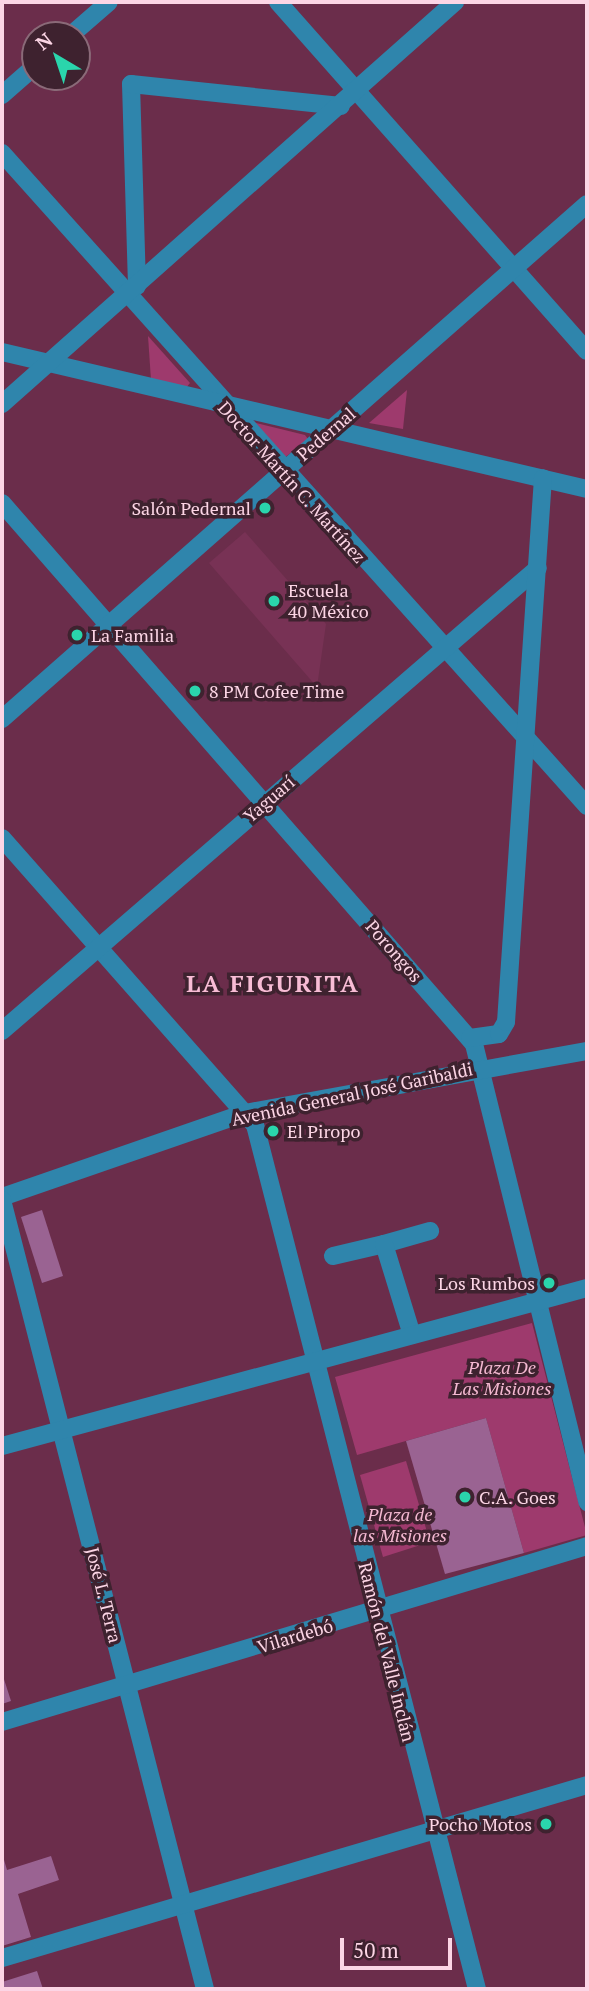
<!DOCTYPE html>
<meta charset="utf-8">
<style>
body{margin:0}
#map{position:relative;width:589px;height:1991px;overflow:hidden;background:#6b2d4b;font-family:"PT Serif",serif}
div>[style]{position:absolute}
.built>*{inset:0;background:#783255}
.green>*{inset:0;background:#9e3a6d}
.building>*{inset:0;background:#9a6392}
.minor>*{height:18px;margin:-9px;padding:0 9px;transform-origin:9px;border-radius:9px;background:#2f85ac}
.dots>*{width:19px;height:19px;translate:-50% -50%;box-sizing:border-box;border:4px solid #3e222f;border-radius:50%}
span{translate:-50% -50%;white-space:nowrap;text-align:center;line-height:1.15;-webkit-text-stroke:7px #3e222f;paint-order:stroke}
.street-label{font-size:18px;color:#fcd5e5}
.poi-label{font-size:18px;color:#fcd5e5}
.right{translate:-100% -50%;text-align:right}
.left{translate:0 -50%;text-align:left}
.park-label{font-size:18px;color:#f4b8d1;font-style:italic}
.district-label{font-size:24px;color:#f8bcd5;font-weight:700;letter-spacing:2px}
.frame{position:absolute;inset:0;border:4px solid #fcd5e5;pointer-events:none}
.north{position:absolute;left:21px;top:21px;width:70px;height:70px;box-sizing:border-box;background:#3e222f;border:2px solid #8a6a78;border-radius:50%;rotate:321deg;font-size:19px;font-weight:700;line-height:28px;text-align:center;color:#fcd5e5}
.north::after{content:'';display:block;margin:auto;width:24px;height:32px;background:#2ad5ac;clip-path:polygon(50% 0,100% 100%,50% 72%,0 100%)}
.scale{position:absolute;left:340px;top:1938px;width:112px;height:32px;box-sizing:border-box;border:4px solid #fcd5e5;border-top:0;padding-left:9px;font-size:21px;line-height:24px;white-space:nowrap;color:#fcd5e5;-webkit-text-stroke:5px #3e222f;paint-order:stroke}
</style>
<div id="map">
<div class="built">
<div style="clip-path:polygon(245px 532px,326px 624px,317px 687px,209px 563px)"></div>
</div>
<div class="green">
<div style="clip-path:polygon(148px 336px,190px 383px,186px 388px,151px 380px)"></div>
<div style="clip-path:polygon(407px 390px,403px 429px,369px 423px)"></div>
<div style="clip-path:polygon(252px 422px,305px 435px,308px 439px,283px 459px)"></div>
<div style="clip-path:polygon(532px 1323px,587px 1535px,524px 1553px,486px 1418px,357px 1455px,335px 1377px)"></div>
<div style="clip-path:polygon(406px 1461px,430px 1542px,383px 1557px,360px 1475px)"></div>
</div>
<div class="building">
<div style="clip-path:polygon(42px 1210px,63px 1276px,42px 1283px,21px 1217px)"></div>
<div style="clip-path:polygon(486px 1418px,524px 1553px,445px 1574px,406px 1441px)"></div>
<div style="clip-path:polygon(2px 1673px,11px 1701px,2px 1704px)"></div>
<div style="clip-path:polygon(2px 1853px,7px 1870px,51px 1856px,59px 1880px,18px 1894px,31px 1937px,2px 1946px)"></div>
<div style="clip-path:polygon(37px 1971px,43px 1989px,2px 1989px,2px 1982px)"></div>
</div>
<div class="minor">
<div style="left:278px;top:2px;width:466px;rotate:48.5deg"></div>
<div style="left:71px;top:35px;width:50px;rotate:-41deg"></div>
<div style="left:2px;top:95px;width:44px;rotate:-41.3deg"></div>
<div style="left:2px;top:153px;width:877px;rotate:48.14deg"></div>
<div style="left:137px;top:286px;width:202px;rotate:-91.7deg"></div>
<div style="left:131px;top:84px;width:211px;rotate:6deg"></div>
<div style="left:2px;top:352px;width:601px;rotate:13.18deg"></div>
<div style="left:2px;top:404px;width:606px;rotate:-41.59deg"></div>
<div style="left:2px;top:503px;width:718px;rotate:48.9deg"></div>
<div style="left:474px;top:1044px;width:472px;rotate:76.1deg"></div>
<div style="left:2px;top:719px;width:779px;rotate:-41.36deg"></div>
<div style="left:2px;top:838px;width:383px;rotate:48.6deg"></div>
<div style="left:255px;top:1125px;width:892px;rotate:75.59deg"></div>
<div style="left:2px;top:1031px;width:708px;rotate:-40.82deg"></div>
<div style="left:470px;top:1038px;width:29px;rotate:-8deg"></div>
<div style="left:499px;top:1034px;width:14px;rotate:-60deg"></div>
<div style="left:506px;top:1022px;width:545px;rotate:-86.11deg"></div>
<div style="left:2px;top:1197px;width:257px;rotate:-19.1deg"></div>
<div style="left:245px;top:1113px;width:348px;rotate:-10.3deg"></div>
<div style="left:2px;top:1200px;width:815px;rotate:75.57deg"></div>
<div style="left:384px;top:1244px;width:48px;rotate:-15.8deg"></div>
<div style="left:333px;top:1256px;width:52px;rotate:-13.2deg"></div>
<div style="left:384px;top:1244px;width:95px;rotate:72.9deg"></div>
<div style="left:2px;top:1446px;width:606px;rotate:-15.11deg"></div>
<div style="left:2px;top:1722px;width:611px;rotate:-16.74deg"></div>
<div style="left:2px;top:1958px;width:610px;rotate:-16.47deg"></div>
</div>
<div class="dots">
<div style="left:265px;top:508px;background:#2ad5ac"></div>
<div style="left:274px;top:601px;background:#2ad5ac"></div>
<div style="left:77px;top:635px;background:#2ad5ac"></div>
<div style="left:195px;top:691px;background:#2ad5ac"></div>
<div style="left:273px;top:1131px;background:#2ad5ac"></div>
<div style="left:549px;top:1283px;background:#2ad5ac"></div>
<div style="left:465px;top:1497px;background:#2ad5ac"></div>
<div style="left:546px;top:1824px;background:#2ad5ac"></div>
</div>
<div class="street-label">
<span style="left:326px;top:434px;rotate:-41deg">Pedernal</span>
<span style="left:292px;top:482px;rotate:48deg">Doctor Martín C. Martínez</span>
<span style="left:269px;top:799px;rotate:-41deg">Yaguarí</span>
<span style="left:394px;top:951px;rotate:49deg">Porongos</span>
<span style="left:352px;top:1094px;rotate:-12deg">Avenida General José Garibaldi</span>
<span style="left:104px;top:1595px;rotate:76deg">José L. Terra</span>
<span style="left:295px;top:1636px;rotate:-17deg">Vilardebó</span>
<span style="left:387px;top:1652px;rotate:76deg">Ramón del Valle Inclán</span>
</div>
<div class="poi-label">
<span class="right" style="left:251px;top:508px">Salón Pedernal</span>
<span class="left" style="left:288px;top:601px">Escuela<br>40 México</span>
<span class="left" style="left:91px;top:635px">La Familia</span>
<span class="left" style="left:209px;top:691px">8 PM Cofee Time</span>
<span class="left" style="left:287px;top:1131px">El Piropo</span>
<span class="right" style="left:535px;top:1283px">Los Rumbos</span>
<span class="left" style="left:479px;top:1497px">C.A. Goes</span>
<span class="right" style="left:532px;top:1824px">Pocho Motos</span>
</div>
<div class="park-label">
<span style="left:502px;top:1378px">Plaza De<br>Las Misiones</span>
<span style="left:400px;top:1525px">Plaza de<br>las Misiones</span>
</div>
<div class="district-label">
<span style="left:273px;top:984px">LA FIGURITA</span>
</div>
<div class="frame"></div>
<div class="north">N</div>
<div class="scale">50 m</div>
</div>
